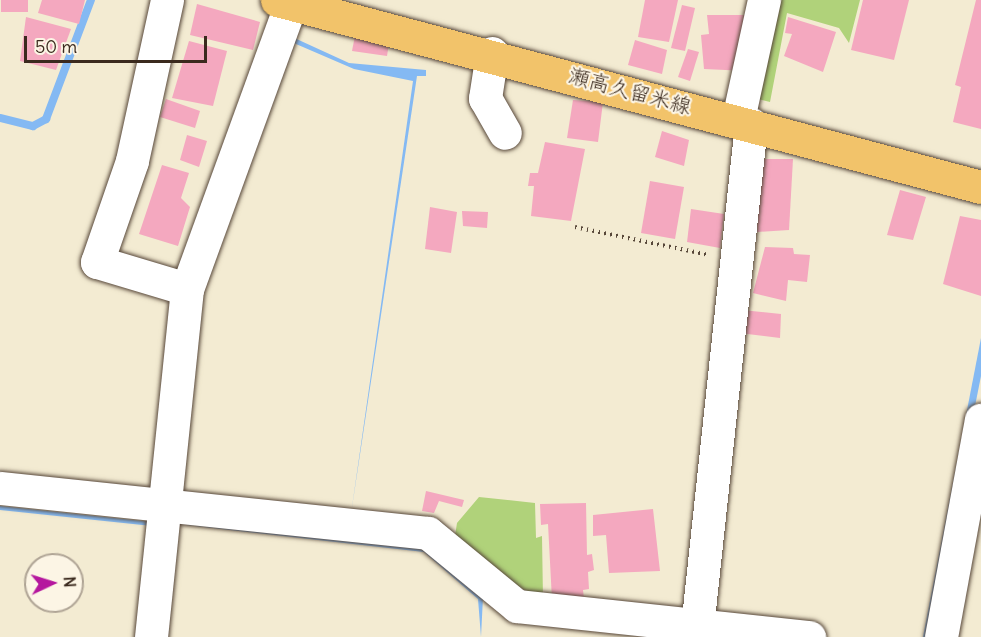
<!DOCTYPE html>
<meta charset="utf-8">
<style>
body{margin:0}
#map{position:relative;width:981px;height:637px;overflow:hidden;background:#f3ebd2;font-family:Delius,"Klee One",sans-serif}
div>[style]{position:absolute}
.green>*{inset:0;background:#b0d27a}
.water>*{inset:0;background:#84b9f3}
.stream>*{height:8px;margin:-4px;padding:0 4px;transform-origin:4px;border-radius:4px;background:#84b9f3}
.building>*{inset:0;background:#f4a8bf}
.path>*{height:4px;margin-top:-2px;transform-origin:0;background:repeating-linear-gradient(90deg,#574739 0 1.5px,transparent 0 6px)}
.roads{filter:drop-shadow(0 0 2px #574739) drop-shadow(0 0 2px #574739)}
.minor>*{height:33px;margin:-16.5px;padding:0 16.5px;transform-origin:16.5px;border-radius:16.5px;background:#fff}
.major>*{height:33px;margin:-16.5px;padding:0 16.5px;transform-origin:16.5px;border-radius:16.5px;background:#f2c36a}
span{translate:-50% -50%;white-space:nowrap;text-align:center;line-height:1.15;-webkit-text-stroke:4.5px #fcf5e5;paint-order:stroke}
.street-label{font-size:21px;color:#3b2a1e}
.north{position:absolute;left:24px;top:553px;width:60px;height:60px;box-sizing:border-box;background:#fcf5e5;border:2px solid #afa495;border-radius:50%;rotate:86deg;font-size:16px;font-weight:700;line-height:24px;text-align:center;color:#3b2a1e}
.north::after{content:'';display:block;margin:auto;width:21px;height:27px;background:#b5179e;clip-path:polygon(50% 0,100% 100%,50% 72%,0 100%)}
.scale{position:absolute;left:24px;top:36px;width:183px;height:27px;box-sizing:border-box;border:3px solid #3b2a1e;border-top:0;padding-left:8px;font-size:18px;line-height:21px;white-space:nowrap;color:#3b2a1e;-webkit-text-stroke:4px #fcf5e5;paint-order:stroke}
</style>
<div id="map">
<div class="green">
<div style="clip-path:polygon(776px 0,860px 0,849px 43px,839px 28px,787px 13px,770px 102px,753px 98px)"></div>
<div style="clip-path:polygon(479px 497px,535px 503px,536px 538px,542px 536px,543px 599px,503px 579px,454px 542px,457px 523px)"></div>
</div>
<div class="water">
<div style="clip-path:polygon(290px 36px,349px 63px,426px 70px,426px 76px,417px 76px,351px 514px,413px 81px,354px 69px,289px 41px)"></div>
<div style="clip-path:polygon(981px 338px,981px 376px,929px 637px,923px 637px)"></div>
<div style="clip-path:polygon(0 506px,152px 522px,152px 526px,0 510px)"></div>
<div style="clip-path:polygon(177px 524px,425px 547px,483px 597px,481px 637px,478px 599px,424px 552px)"></div>
</div>
<div class="stream">
<div style="left:0;top:118px;width:34px;rotate:14deg"></div>
<div style="left:33px;top:126px;width:15px;rotate:-28deg"></div>
<div style="left:46px;top:119px;width:127px;rotate:-69.3deg"></div>
</div>
<div class="building">
<div style="clip-path:polygon(1px 0,28px 0,28px 12px,1px 12px)"></div>
<div style="clip-path:polygon(42px 0,85px 0,79px 24px,38px 13px)"></div>
<div style="clip-path:polygon(645px 0,678px 0,669px 42px,638px 37px)"></div>
<div style="clip-path:polygon(863px 0,909px 0,894px 60px,851px 50px)"></div>
<div style="clip-path:polygon(976px 0,981px 0,981px 129px,953px 122px,961px 87px,955px 85px)"></div>
<div style="clip-path:polygon(197px 4px,260px 22px,253px 50px,190px 35px)"></div>
<div style="clip-path:polygon(682px 5px,695px 8px,685px 51px,671px 48px)"></div>
<div style="clip-path:polygon(707px 15px,746px 15px,747px 71px,704px 69px,701px 35px,709px 34px)"></div>
<div style="clip-path:polygon(26px 17px,71px 29px,56px 70px,20px 61px)"></div>
<div style="clip-path:polygon(788px 17px,836px 32px,823px 72px,784px 56px,792px 34px,785px 33px)"></div>
<div style="clip-path:polygon(358px 20px,392px 25px,387px 56px,352px 51px)"></div>
<div style="clip-path:polygon(635px 40px,667px 50px,662px 74px,628px 65px)"></div>
<div style="clip-path:polygon(189px 41px,227px 51px,213px 106px,172px 98px)"></div>
<div style="clip-path:polygon(688px 49px,699px 52px,690px 81px,678px 77px)"></div>
<div style="clip-path:polygon(166px 99px,200px 111px,195px 128px,160px 117px)"></div>
<div style="clip-path:polygon(573px 100px,603px 102px,598px 142px,567px 138px)"></div>
<div style="clip-path:polygon(662px 131px,689px 140px,684px 166px,655px 157px)"></div>
<div style="clip-path:polygon(187px 135px,207px 141px,199px 167px,180px 160px)"></div>
<div style="clip-path:polygon(545px 142px,585px 149px,571px 221px,531px 216px,534px 186px,528px 186px,530px 173px,538px 173px)"></div>
<div style="clip-path:polygon(760px 159px,793px 159px,789px 230px,757px 232px)"></div>
<div style="clip-path:polygon(162px 165px,189px 173px,181px 198px,190px 207px,178px 246px,139px 234px)"></div>
<div style="clip-path:polygon(650px 181px,684px 187px,675px 239px,641px 233px)"></div>
<div style="clip-path:polygon(900px 190px,926px 197px,913px 240px,887px 235px)"></div>
<div style="clip-path:polygon(430px 207px,457px 212px,451px 253px,425px 249px)"></div>
<div style="clip-path:polygon(691px 209px,724px 214px,720px 248px,687px 242px)"></div>
<div style="clip-path:polygon(462px 211px,488px 212px,487px 228px,463px 226px)"></div>
<div style="clip-path:polygon(960px 216px,981px 220px,981px 296px,943px 284px)"></div>
<div style="clip-path:polygon(765px 247px,793px 248px,794px 254px,810px 255px,807px 282px,788px 280px,786px 301px,753px 293px)"></div>
<div style="clip-path:polygon(742px 310px,781px 314px,780px 338px,739px 333px)"></div>
<div style="clip-path:polygon(426px 491px,464px 500px,462px 507px,439px 501px,434px 513px,422px 511px)"></div>
<div style="clip-path:polygon(586px 503px,587px 555px,592px 554px,594px 570px,588px 572px,589px 589px,583px 590px,584px 599px,552px 600px,548px 524px,541px 525px,540px 504px)"></div>
<div style="clip-path:polygon(653px 509px,660px 571px,609px 573px,606px 535px,593px 536px,593px 515px)"></div>
</div>
<div class="path">
<div style="left:575px;top:227px;width:137px;rotate:11.8deg"></div>
</div>
<div class="roads">
<div class="minor">
<div style="left:167px;top:0;width:165px;rotate:102.3deg"></div>
<div style="left:132px;top:161px;width:107px;rotate:109.1deg"></div>
<div style="left:97px;top:262px;width:94px;rotate:16.7deg"></div>
<div style="left:492px;top:53px;width:46px;rotate:98.8deg"></div>
<div style="left:485px;top:98px;width:40px;rotate:60.3deg"></div>
<div style="left:738px;top:119px;width:122px;rotate:-77.7deg"></div>
<div style="left:0;top:488px;width:430px;rotate:6deg"></div>
<div style="left:428px;top:533px;width:115px;rotate:39.4deg"></div>
<div style="left:517px;top:606px;width:294px;rotate:6.1deg"></div>
<div style="left:151px;top:637px;width:350px;rotate:-84.1deg"></div>
<div style="left:187px;top:289px;width:304px;rotate:-70deg"></div>
<div style="left:696px;top:637px;width:516px;rotate:-83.88deg"></div>
<div style="left:941px;top:637px;width:221px;rotate:-79.6deg"></div>
</div>
<div class="major">
<div style="left:277px;top:0;width:728px;rotate:14.88deg"></div>
</div>
</div>
<div class="street-label">
<span style="left:630px;top:91px;rotate:15deg">瀬高久留米線</span>
</div>
<div class="north">N</div>
<div class="scale">50 m</div>
</div>
